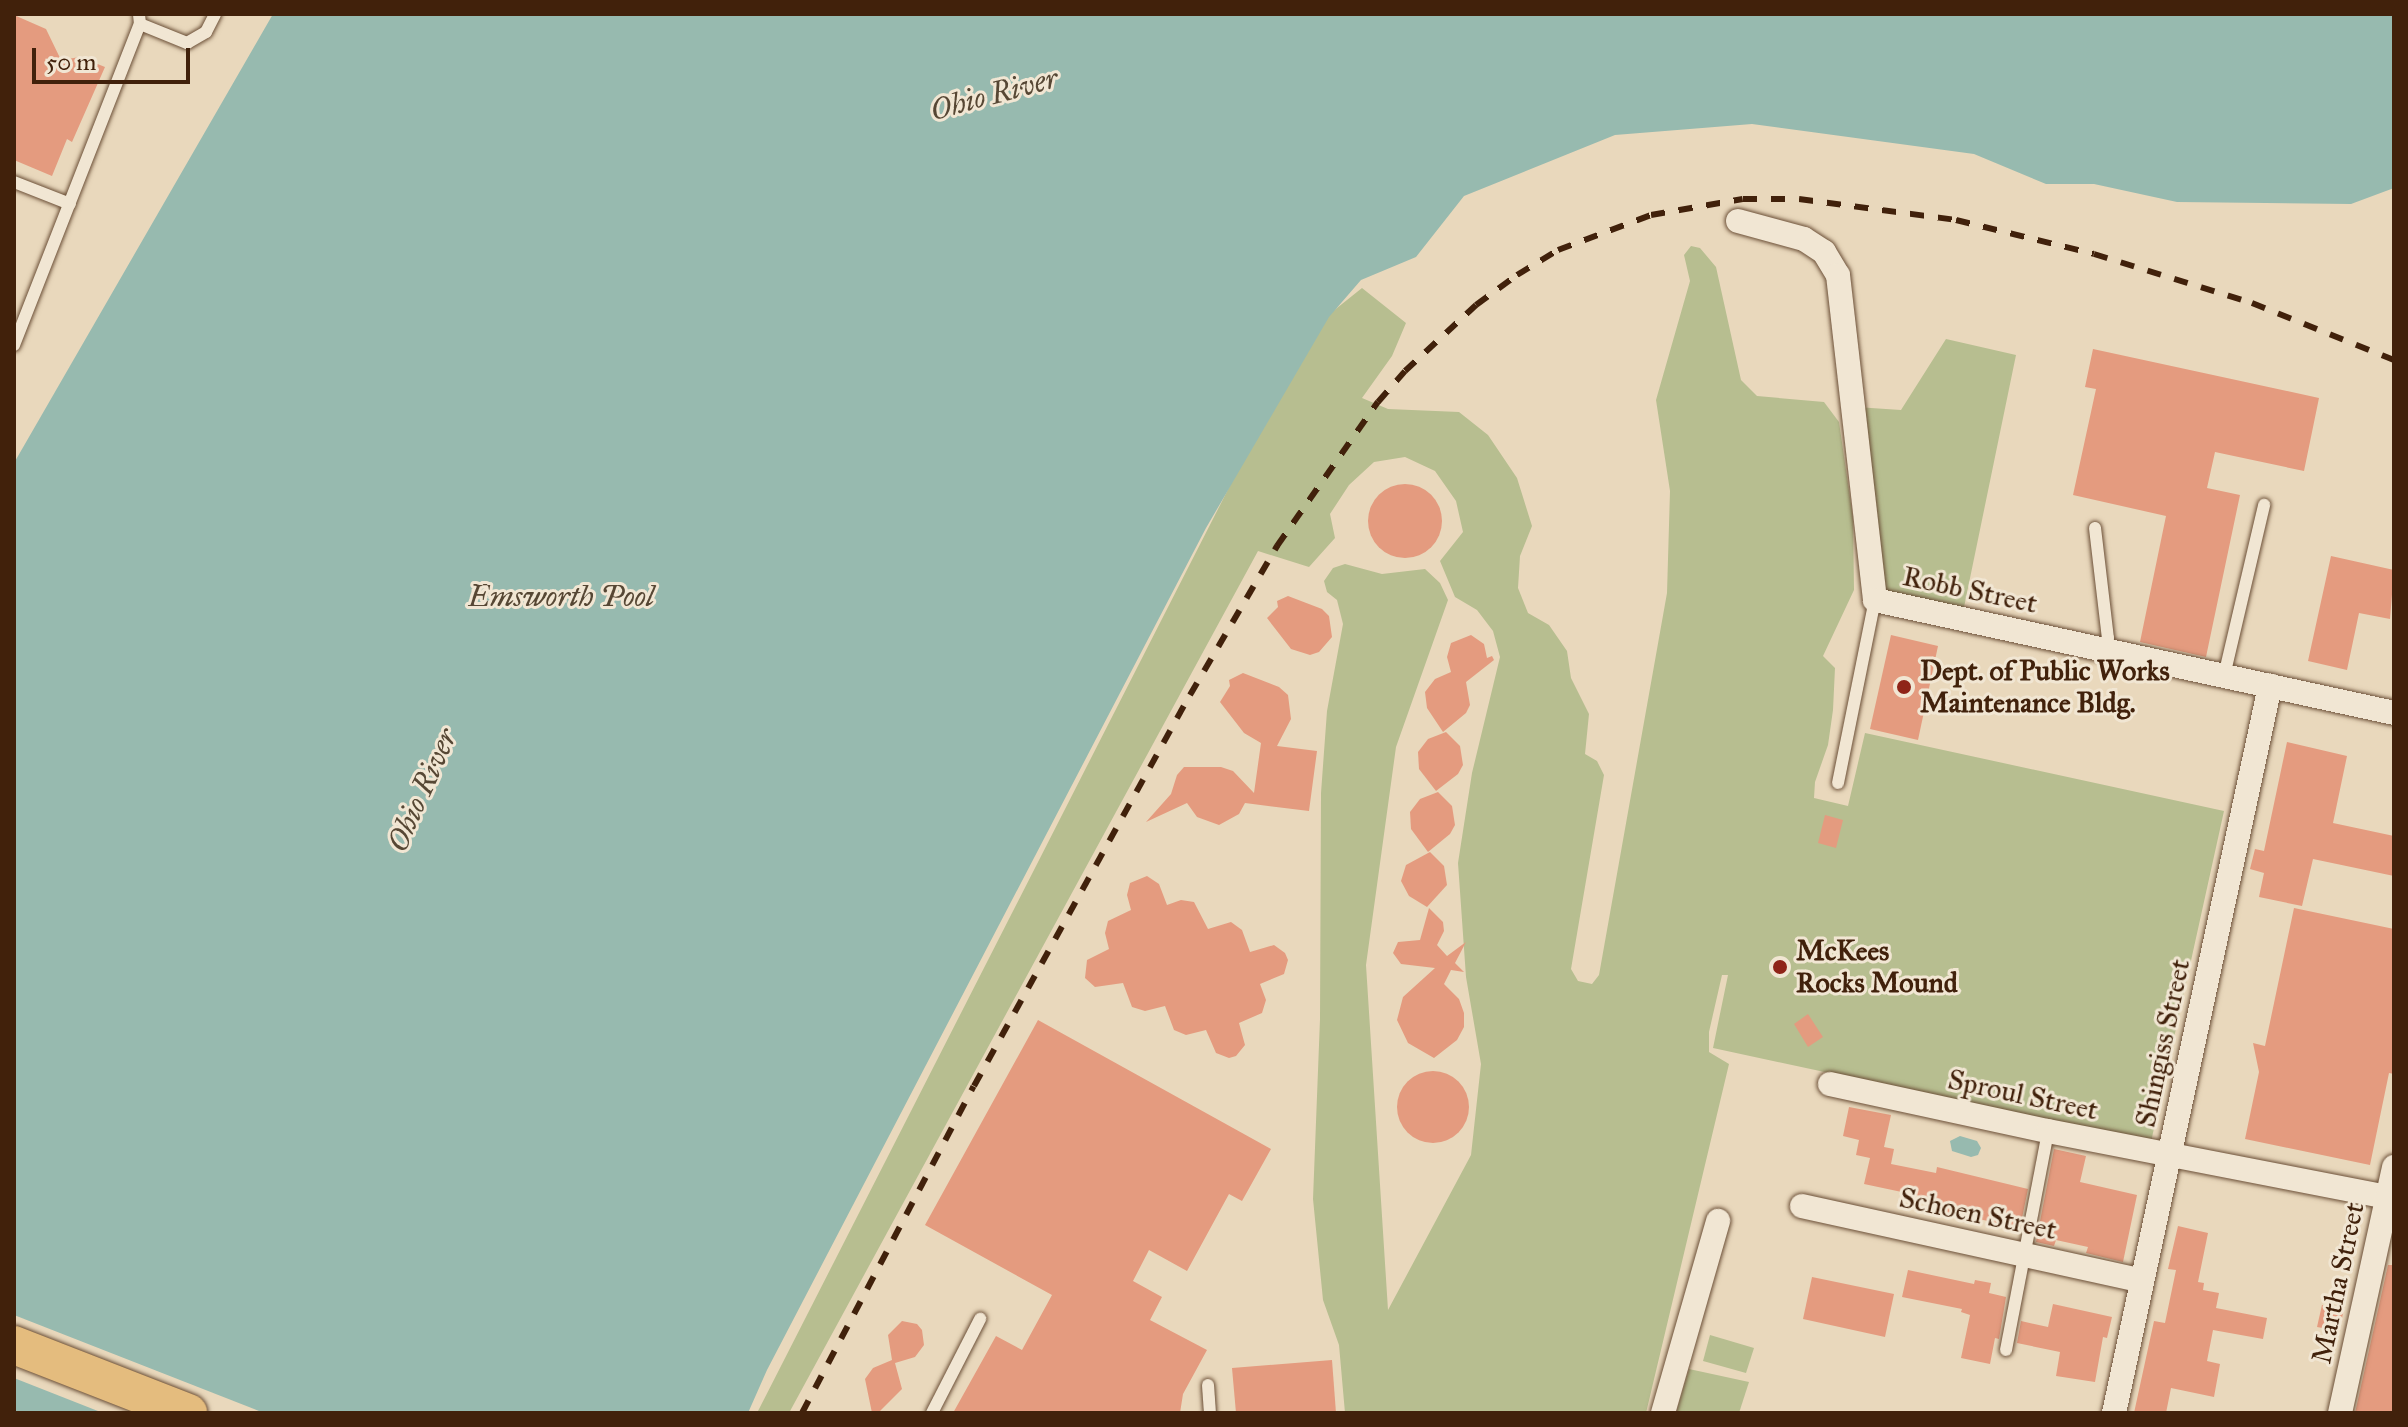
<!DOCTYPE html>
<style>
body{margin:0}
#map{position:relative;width:2408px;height:1427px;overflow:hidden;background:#e9d8bc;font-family:"IM FELL Great Primer",serif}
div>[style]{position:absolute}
.green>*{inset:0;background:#b7be90}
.water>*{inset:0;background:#97baaf}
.pier>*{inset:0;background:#e9d8bc}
.building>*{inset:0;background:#e49b7f}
.round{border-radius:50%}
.roads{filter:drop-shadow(0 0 2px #6b4f37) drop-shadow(0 0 2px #6b4f37)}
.lane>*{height:12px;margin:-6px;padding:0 6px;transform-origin:6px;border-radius:6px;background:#f1e6d3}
.street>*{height:24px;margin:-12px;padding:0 12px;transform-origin:12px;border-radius:12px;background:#f1e6d3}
.primary>*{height:38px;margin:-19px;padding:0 19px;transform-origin:19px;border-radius:19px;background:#e4bc7e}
.rail>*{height:6px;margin-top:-3px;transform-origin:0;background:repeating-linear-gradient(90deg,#41210b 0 14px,transparent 0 28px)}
.dots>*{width:22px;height:22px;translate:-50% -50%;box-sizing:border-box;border:4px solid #f1e6d3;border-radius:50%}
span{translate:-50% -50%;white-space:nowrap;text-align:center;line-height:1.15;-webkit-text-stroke:6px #f1e6d3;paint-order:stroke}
.street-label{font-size:28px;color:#41210b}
.poi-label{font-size:28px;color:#41210b;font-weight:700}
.left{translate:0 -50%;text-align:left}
.water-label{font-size:30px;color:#564734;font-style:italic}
.frame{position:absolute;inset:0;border:16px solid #41210b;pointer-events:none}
.scale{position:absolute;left:32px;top:48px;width:158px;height:36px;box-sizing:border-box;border:4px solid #41210b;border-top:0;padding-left:10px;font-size:24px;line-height:28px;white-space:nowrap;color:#41210b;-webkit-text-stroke:6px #f1e6d3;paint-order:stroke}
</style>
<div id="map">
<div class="green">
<div style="clip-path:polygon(1691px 246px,1700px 248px,1716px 267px,1741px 380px,1757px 396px,1824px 402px,1839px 422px,1853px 518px,1854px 590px,1823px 656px,1835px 668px,1833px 710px,1828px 745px,1815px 782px,1814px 798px,1848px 806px,1865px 733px,2224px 811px,2151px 1142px,1713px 1048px,1728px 975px,1722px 975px,1709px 1032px,1709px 1052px,1729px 1064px,1646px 1413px,1345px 1413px,1339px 1345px,1323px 1300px,1313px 1199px,1320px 1019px,1321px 793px,1327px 711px,1343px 624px,1337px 600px,1327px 592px,1324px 581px,1333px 568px,1345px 564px,1382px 574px,1425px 569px,1440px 583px,1448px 600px,1396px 747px,1366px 965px,1388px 1310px,1471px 1155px,1481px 1064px,1466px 977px,1458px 863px,1472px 773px,1500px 657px,1493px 631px,1477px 610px,1455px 597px,1440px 561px,1463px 532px,1456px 501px,1435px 471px,1405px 457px,1374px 462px,1349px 485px,1330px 514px,1335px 538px,1309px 567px,1258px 551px,789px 1413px,757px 1413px,1292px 364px,1322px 320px,1362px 288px,1406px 323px,1392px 356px,1362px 398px,1388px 409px,1459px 412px,1488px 435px,1517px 478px,1532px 526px,1520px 556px,1518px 588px,1528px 613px,1549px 625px,1567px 651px,1571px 678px,1589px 714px,1585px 754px,1597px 761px,1604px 775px,1571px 969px,1578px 981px,1592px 984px,1599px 975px,1667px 593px,1670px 491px,1656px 400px,1690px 281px,1684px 255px)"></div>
<div style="clip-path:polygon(1946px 339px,2016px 355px,1962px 617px,1878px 598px,1856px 407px,1901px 410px)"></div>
<div style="clip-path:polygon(1710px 1335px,1754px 1348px,1746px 1373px,1703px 1361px)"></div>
<div style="clip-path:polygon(1689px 1369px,1749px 1382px,1739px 1413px,1676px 1413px)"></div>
</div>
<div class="water">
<div style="clip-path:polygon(273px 14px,2394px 14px,2394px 188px,2351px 204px,2177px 202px,2094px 184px,2046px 184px,1974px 154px,1752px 124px,1615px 135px,1464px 196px,1416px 257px,1361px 280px,1329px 317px,1206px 528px,767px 1370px,748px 1413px,14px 1413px,14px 463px)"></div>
<div style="clip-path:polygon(1960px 1136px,1977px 1141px,1981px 1148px,1978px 1155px,1971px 1157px,1952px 1151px,1950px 1141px)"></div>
</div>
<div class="pier">
<div style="clip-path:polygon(14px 1315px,264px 1413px,103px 1413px,14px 1378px)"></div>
</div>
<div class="building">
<div style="clip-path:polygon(14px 15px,46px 29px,61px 60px,80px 57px,105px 67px,72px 142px,67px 139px,52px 176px,14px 160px)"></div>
<div style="clip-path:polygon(2093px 349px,2319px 398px,2304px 471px,2215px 452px,2207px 488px,2240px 495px,2206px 657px,2140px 642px,2166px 516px,2073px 495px,2096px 389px,2085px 387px)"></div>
<div class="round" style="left:1368px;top:484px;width:74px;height:74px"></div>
<div style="clip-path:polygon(2331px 556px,2394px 570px,2390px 619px,2359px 613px,2347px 670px,2308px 661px)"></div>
<div style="clip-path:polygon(1288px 596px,1322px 609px,1329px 616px,1332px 637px,1319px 652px,1310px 655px,1291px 649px,1267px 618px,1278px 607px,1277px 601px)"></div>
<div style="clip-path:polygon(1471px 635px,1484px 644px,1487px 658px,1492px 656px,1494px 660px,1466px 682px,1470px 705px,1466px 713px,1443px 732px,1427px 708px,1425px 692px,1435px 679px,1451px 672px,1447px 657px,1451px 643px)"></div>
<div style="clip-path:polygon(1891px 635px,1938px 646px,1918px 740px,1870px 729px)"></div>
<div style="clip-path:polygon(1243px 673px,1279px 687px,1288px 695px,1291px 719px,1277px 746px,1317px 751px,1309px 811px,1245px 803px,1239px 814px,1219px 825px,1197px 817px,1187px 803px,1146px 822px,1171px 794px,1177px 775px,1184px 767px,1221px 767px,1233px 771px,1254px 793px,1261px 743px,1244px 733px,1220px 702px,1230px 686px,1229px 680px)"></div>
<div style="clip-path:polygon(1446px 732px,1460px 746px,1463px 765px,1458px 774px,1436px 791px,1419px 769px,1418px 752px,1428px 739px)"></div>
<div style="clip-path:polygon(2287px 742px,2347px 756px,2333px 823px,2394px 836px,2394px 876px,2313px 859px,2302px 906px,2259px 897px,2264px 873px,2250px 869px,2255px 849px,2264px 851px)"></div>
<div style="clip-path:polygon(1438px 792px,1452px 806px,1455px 825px,1450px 834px,1428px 852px,1411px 829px,1410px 812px,1420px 799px)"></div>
<div style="clip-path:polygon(1825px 815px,1843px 820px,1836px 848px,1818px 843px)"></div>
<div style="clip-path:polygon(1430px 852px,1444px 866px,1447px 885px,1427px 907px,1409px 896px,1401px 881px,1406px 865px)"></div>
<div style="clip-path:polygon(1147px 876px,1159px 884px,1167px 905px,1181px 900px,1194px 902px,1208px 929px,1231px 922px,1242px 930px,1250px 952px,1274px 945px,1285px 953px,1288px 960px,1284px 974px,1260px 984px,1266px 1000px,1262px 1013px,1239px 1023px,1245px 1045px,1236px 1056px,1229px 1058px,1216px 1053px,1206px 1030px,1186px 1035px,1174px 1030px,1165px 1006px,1145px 1011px,1132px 1007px,1123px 983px,1095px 987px,1085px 978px,1087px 960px,1109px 949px,1105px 933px,1108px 921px,1131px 910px,1127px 895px,1130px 883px)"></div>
<div style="clip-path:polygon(1429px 908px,1443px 922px,1444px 931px,1437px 945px,1447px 956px,1466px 942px,1455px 963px,1464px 972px,1451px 970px,1444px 984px,1459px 999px,1464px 1013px,1464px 1027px,1457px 1040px,1434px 1058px,1408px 1043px,1397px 1020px,1403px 997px,1435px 968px,1401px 964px,1393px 953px,1398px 942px,1420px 940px)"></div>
<div style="clip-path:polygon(2294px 908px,2394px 929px,2394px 1074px,2389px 1073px,2370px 1165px,2245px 1139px,2259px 1072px,2253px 1043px,2265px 1046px)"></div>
<div style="clip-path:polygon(1808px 1014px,1823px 1037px,1808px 1047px,1794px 1024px)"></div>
<div style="clip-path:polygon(1038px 1020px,1271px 1149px,1242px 1201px,1229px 1194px,1187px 1271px,1149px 1250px,1133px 1281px,1162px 1297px,1150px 1320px,1207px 1350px,1183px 1394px,1180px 1413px,953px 1413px,996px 1336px,1022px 1350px,1052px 1295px,925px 1225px)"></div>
<div class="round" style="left:1397px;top:1071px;width:72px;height:72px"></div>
<div style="clip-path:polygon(1849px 1107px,1891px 1115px,1884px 1147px,1894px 1149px,1891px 1164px,1936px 1173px,1937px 1167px,2028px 1189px,2020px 1228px,1928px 1208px,1930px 1198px,1864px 1184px,1870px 1158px,1856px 1155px,1859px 1140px,1843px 1136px)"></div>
<div style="clip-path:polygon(2054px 1149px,2086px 1156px,2080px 1182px,2137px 1195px,2123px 1262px,2086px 1253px,2088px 1247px,2056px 1240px,2054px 1246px,2036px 1242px)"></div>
<div style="clip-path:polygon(2178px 1226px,2208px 1233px,2198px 1282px,2204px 1283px,2203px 1290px,2219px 1293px,2216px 1308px,2267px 1318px,2263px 1339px,2213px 1330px,2207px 1361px,2220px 1364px,2214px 1397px,2171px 1388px,2166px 1413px,2134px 1413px,2154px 1321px,2165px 1323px,2176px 1270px,2168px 1269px)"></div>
<div style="clip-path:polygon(2388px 1265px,2394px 1265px,2394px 1413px,2355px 1413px)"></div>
<div style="clip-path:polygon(1908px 1270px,1974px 1284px,1975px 1280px,1991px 1283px,1989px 1293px,2006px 1297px,1999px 1339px,1995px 1338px,1990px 1364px,1961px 1358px,1970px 1315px,1961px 1312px,1962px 1309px,1902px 1297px)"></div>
<div style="clip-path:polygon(1812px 1277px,1894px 1294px,1885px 1337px,1803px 1319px)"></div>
<div style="clip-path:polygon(2053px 1304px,2112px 1317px,2107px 1338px,2103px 1337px,2095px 1382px,2056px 1376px,2060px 1352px,2017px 1343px,2021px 1321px,2048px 1327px)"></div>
<div style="clip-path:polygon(2322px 1305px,2344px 1309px,2339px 1331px,2317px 1327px)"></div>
<div style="clip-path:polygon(902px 1321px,917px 1324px,922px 1330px,924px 1345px,915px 1357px,895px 1363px,902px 1389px,878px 1413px,872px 1413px,865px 1379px,873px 1368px,892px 1360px,888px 1335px)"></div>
<div style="clip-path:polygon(1332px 1360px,1336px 1413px,1236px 1413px,1232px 1368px)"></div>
</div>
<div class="roads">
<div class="lane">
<div style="left:140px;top:24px;width:51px;rotate:22deg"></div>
<div style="left:187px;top:43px;width:22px;rotate:-30deg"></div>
<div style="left:206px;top:32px;width:20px;rotate:-63deg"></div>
<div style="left:14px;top:182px;width:60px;rotate:21.4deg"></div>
<div style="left:14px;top:345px;width:345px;rotate:-68.6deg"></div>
<div style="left:140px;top:24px;width:10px;rotate:-96deg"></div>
<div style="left:2095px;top:528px;width:111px;rotate:83.3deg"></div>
<div style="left:2108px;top:638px;width:12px;rotate:114deg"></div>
<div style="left:2224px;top:676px;width:176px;rotate:-76.8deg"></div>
<div style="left:1838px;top:783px;width:187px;rotate:-78.6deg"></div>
<div style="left:2006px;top:1350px;width:223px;rotate:-79.1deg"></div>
<div style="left:1208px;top:1385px;width:28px;rotate:86deg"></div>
<div style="left:932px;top:1413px;width:106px;rotate:-62.9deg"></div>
</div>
<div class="street">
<div style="left:1738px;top:221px;width:68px;rotate:15.3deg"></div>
<div style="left:1804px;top:239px;width:24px;rotate:33deg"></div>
<div style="left:1824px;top:252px;width:27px;rotate:59deg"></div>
<div style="left:1838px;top:275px;width:327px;rotate:83.5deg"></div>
<div style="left:1875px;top:600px;width:531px;rotate:12.28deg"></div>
<div style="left:1830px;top:1084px;width:223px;rotate:12.2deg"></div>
<div style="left:2048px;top:1131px;width:352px;rotate:11deg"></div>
<div style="left:1802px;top:1206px;width:348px;rotate:12.4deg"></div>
<div style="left:1663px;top:1413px;width:200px;rotate:-74deg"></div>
<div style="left:2114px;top:1413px;width:744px;rotate:-77.89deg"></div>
<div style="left:2340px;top:1413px;width:252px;rotate:-77.6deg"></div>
</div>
<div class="primary">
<div style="left:14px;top:1345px;width:187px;rotate:21.3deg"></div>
</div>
</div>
<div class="rail">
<div style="left:802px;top:1413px;width:369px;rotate:-62.3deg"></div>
<div style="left:974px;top:1086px;width:447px;rotate:-61.1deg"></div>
<div style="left:1190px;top:695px;width:173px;rotate:-59.7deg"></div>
<div style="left:1277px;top:546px;width:176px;rotate:-55deg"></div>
<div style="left:1378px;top:402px;width:41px;rotate:-48.9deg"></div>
<div style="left:1405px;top:371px;width:97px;rotate:-42.9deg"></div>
<div style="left:1476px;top:305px;width:51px;rotate:-36.2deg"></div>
<div style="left:1517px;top:275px;width:48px;rotate:-31.4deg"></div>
<div style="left:1558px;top:250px;width:99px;rotate:-20.6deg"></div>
<div style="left:1651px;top:215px;width:93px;rotate:-9.9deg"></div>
<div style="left:1743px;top:199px;width:56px"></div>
<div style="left:1799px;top:199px;width:158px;rotate:7.6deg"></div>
<div style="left:1956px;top:220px;width:142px;rotate:13.8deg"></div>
<div style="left:2094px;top:254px;width:165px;rotate:17.2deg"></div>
<div style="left:2252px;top:303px;width:153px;rotate:21.9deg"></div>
</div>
<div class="dots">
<div style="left:1904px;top:687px;background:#8f2418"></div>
<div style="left:1780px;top:967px;background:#8f2418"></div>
</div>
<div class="street-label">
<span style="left:1970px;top:590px;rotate:12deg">Robb Street</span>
<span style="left:2163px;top:1043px;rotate:-78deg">Shingiss Street</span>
<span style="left:2023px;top:1095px;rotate:12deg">Sproul Street</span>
<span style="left:1978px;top:1214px;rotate:12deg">Schoen Street</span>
<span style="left:2338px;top:1283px;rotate:-78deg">Martha Street</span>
</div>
<div class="poi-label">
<span class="left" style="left:1920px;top:687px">Dept. of Public Works<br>Maintenance Bldg.</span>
<span class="left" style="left:1796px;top:967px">McKees<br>Rocks Mound</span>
</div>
<div class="water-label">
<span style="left:994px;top:94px;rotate:-15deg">Ohio River</span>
<span style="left:561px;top:596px">Emsworth Pool</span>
<span style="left:422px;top:790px;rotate:-66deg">Ohio River</span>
</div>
<div class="frame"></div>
<div class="scale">50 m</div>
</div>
